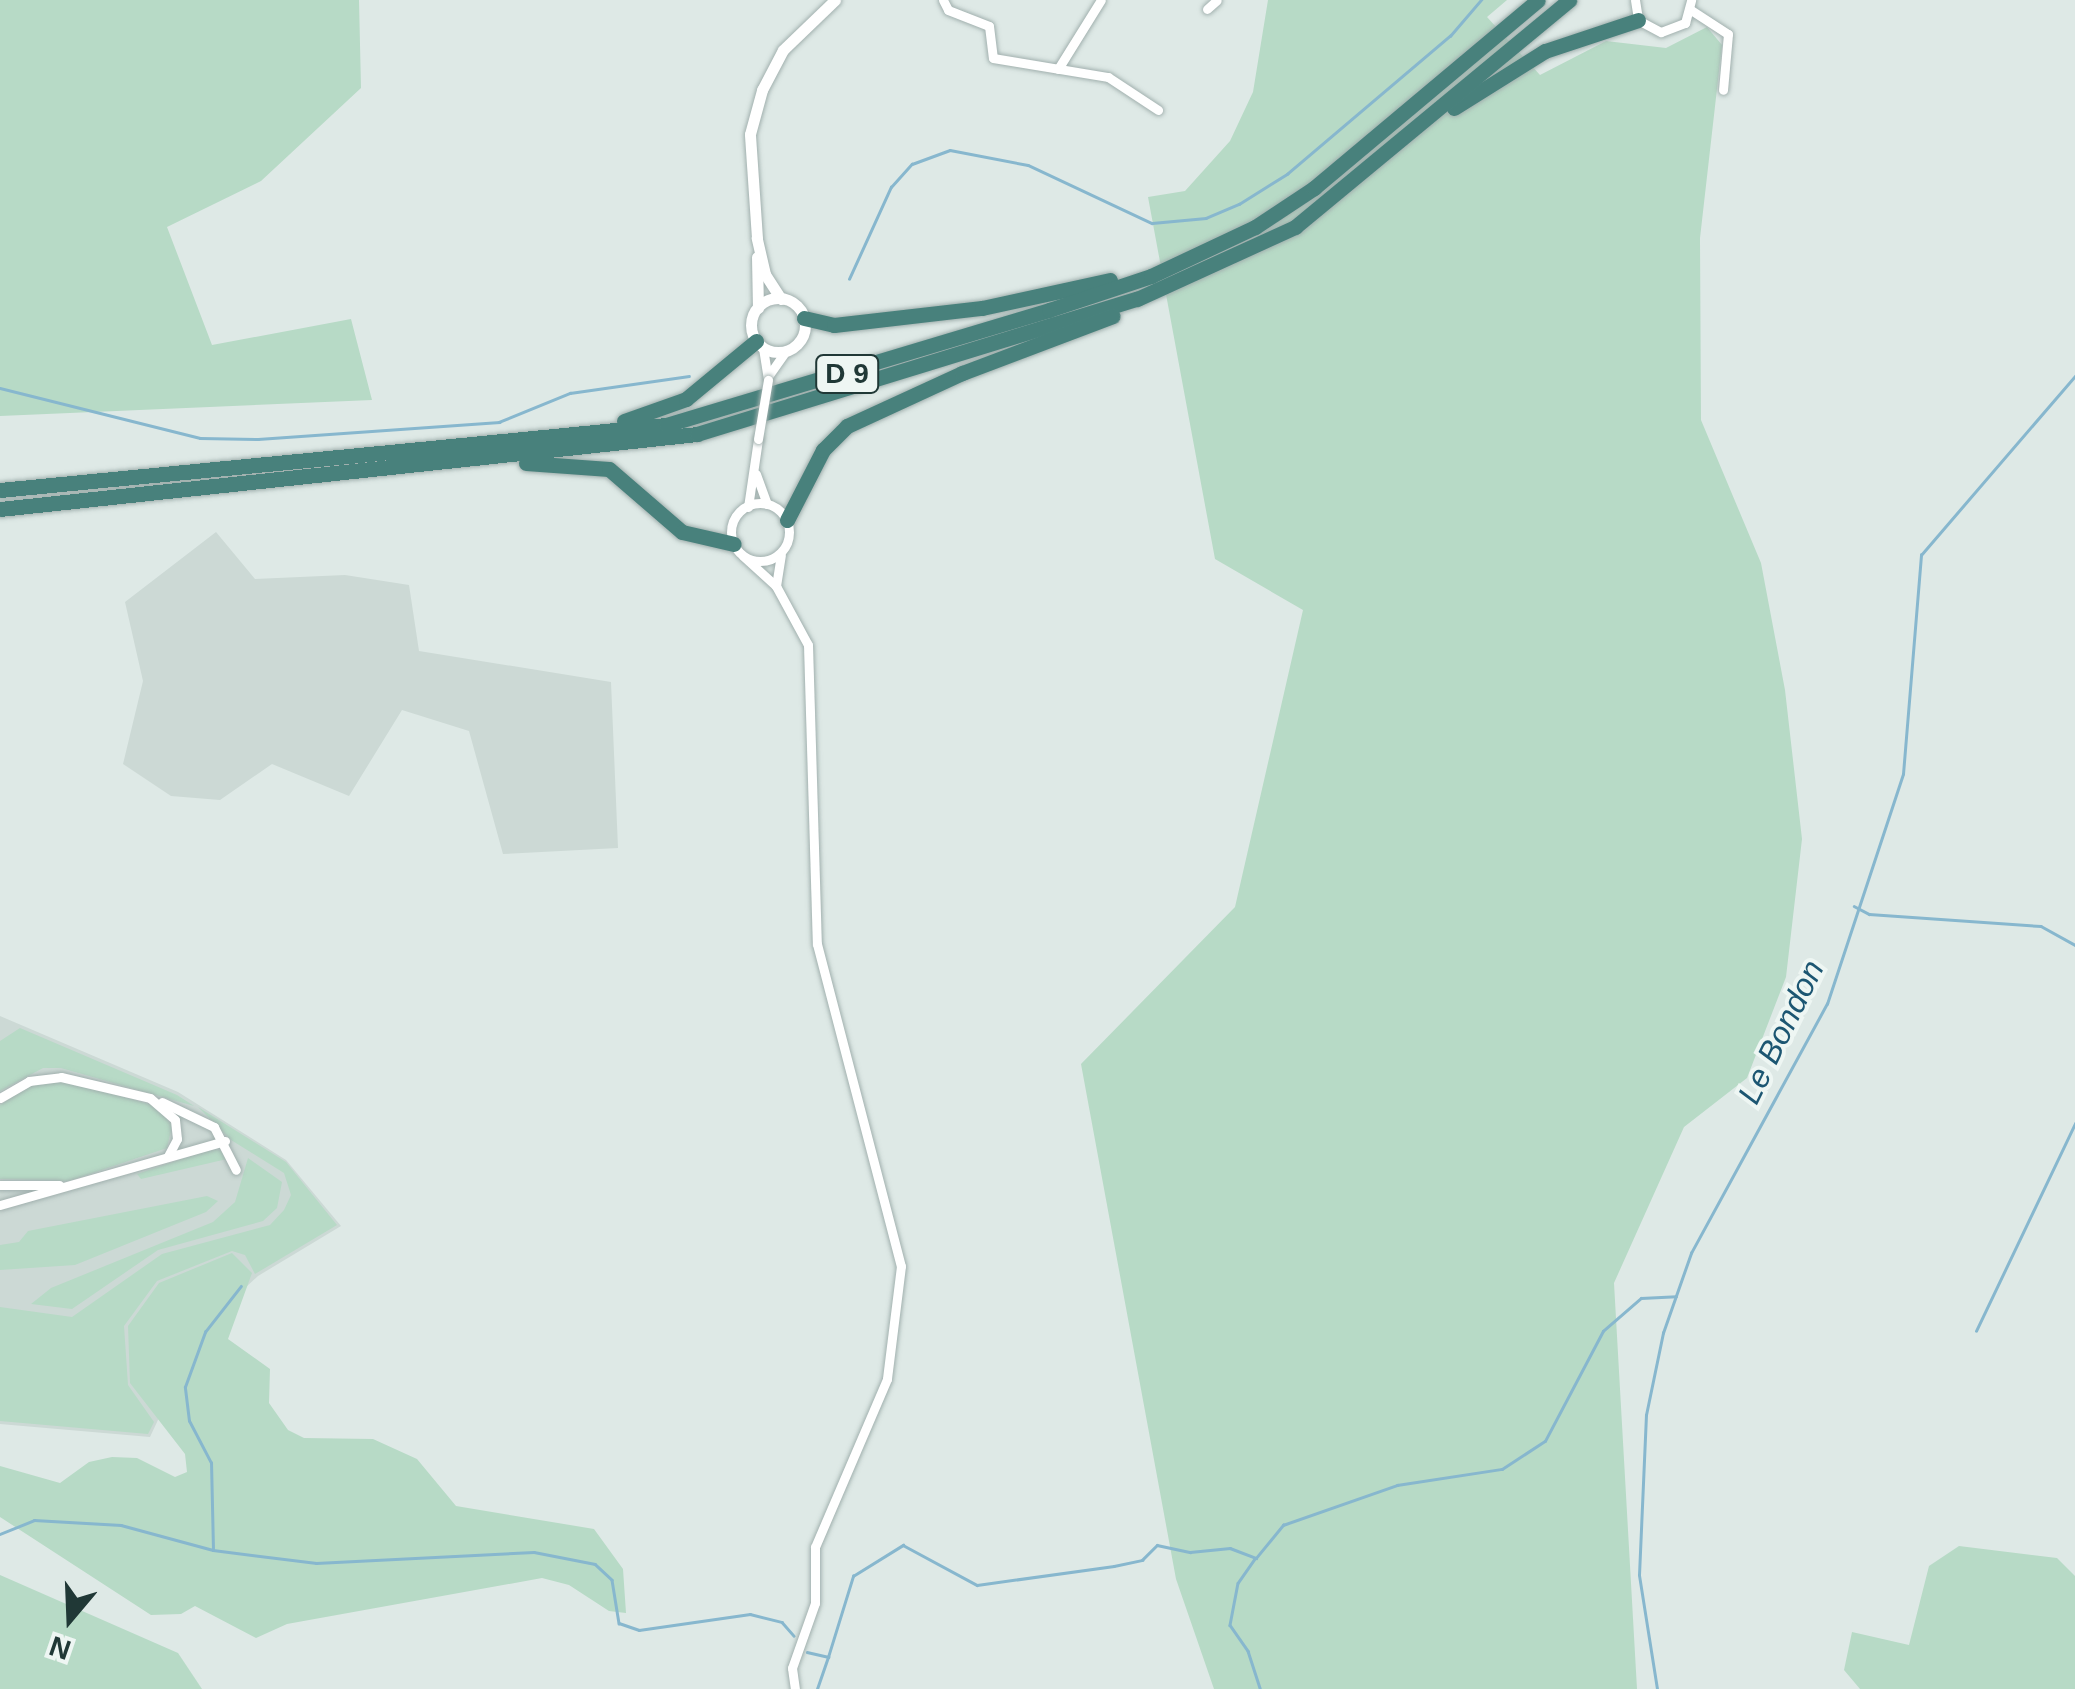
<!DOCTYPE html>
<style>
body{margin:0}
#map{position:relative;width:2075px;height:1689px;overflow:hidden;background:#dee9e6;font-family:Helvetica,sans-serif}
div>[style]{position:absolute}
.built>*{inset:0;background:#ccd9d5}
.green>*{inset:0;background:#b7dac6}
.stream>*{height:2.5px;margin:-1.25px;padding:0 1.25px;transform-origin:1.25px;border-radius:1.25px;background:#87b7ce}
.roads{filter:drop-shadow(0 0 2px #a1b0ae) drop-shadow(0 0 2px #a1b0ae)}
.minor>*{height:9px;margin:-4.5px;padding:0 4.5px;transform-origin:4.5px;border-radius:4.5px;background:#fff}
.minor>.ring{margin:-4.5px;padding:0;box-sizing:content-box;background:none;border:9px solid #fff;border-radius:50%}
.tertiary>*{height:11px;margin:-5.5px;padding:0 5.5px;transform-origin:5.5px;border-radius:5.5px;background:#fff}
.tertiary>.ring{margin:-5.5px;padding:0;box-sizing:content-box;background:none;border:11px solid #fff;border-radius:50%}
.trunk>*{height:15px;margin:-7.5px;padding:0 7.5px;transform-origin:7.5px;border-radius:7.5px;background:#48817c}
.bridges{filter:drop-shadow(0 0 2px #a1b0ae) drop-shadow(0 0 2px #a1b0ae)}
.minor-bridge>*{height:9px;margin:-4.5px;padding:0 4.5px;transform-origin:4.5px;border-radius:4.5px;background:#fff}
span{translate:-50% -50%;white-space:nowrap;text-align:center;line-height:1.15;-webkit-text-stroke:8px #eef6f3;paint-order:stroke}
.shield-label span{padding:2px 8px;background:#eef6f3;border:2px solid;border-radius:8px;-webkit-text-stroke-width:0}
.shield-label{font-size:28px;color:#203836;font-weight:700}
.water-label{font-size:32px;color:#1c5672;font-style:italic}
.north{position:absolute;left:20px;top:1569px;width:100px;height:100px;-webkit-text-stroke:8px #eef6f3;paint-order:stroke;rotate:199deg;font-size:28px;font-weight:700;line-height:40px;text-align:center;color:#203836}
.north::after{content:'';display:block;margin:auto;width:35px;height:45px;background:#203836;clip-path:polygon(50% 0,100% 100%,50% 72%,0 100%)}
</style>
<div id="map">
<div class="built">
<div style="clip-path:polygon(216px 532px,255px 579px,345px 575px,409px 585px,419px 651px,611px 682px,618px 848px,503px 854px,469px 731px,402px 710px,349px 796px,272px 764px,220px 800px,171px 796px,123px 764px,143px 681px,125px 602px)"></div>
<div style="clip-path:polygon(0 1016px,178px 1092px,286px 1160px,341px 1226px,258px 1276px,200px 1330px,150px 1437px,0 1424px)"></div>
</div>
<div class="green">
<div style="clip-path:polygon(0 0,359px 0,361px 88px,261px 181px,167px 227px,212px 345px,351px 319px,372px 400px,0 416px)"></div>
<div style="clip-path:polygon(1268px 0,1507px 0,1487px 17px,1540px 75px,1606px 41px,1666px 48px,1707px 27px,1722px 45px,1700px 238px,1701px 420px,1761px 563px,1785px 690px,1802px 839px,1786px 977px,1747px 1078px,1684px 1127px,1614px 1283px,1637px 1689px,1214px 1689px,1176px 1579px,1081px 1064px,1235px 907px,1303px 610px,1215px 559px,1148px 197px,1185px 191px,1230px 141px,1253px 92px)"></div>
<div style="clip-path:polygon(20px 1028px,177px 1095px,194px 1106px,61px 1068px,43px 1068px,0 1091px,0 1041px)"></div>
<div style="clip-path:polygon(67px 1081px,159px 1107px,172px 1126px,167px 1148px,69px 1181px,0 1179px,0 1105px,30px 1086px)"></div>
<div style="clip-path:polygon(198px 1107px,286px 1162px,337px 1225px,255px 1274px,245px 1255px,232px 1251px,157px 1281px,124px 1326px,128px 1385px,154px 1422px,148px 1434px,0 1421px,0 1307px,72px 1317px,162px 1254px,270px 1225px,284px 1210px,291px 1195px,284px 1173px,231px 1140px)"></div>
<div style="clip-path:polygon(212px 1149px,225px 1151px,227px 1159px,141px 1179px,137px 1174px)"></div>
<div style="clip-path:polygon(248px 1158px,282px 1182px,277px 1208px,263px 1221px,158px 1250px,72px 1309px,31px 1304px,51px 1288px,213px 1222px,235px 1202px)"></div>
<div style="clip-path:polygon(207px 1196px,218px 1201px,206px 1212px,75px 1265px,0 1270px,0 1245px,19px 1242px,28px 1231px)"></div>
<div style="clip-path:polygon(232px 1253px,252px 1273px,228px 1339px,270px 1369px,269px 1403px,288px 1430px,304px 1438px,373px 1439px,417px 1459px,456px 1506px,594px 1529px,623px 1569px,626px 1613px,609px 1611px,569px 1585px,542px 1578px,287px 1624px,256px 1638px,195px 1606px,181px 1614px,151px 1615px,0 1517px,0 1466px,60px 1483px,89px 1462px,112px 1457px,137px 1458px,175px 1477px,187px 1472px,185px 1454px,130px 1383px,128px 1326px,159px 1283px)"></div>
<div style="clip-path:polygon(1959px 1546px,2057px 1558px,2075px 1576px,2075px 1689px,1860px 1689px,1844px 1670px,1852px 1632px,1909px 1645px,1929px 1566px)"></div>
<div style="clip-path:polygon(0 1575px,178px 1653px,202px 1689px,0 1689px)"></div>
</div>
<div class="stream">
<div style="left:849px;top:279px;width:101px;rotate:-65.5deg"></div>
<div style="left:891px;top:187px;width:31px;rotate:-48deg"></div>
<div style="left:912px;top:164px;width:40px;rotate:-20.2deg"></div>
<div style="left:950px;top:150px;width:79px;rotate:10.9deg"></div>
<div style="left:1028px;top:165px;width:137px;rotate:25.1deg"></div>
<div style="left:1152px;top:223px;width:54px;rotate:-5.3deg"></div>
<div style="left:1206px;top:218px;width:36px;rotate:-23deg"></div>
<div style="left:1239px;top:204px;width:57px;rotate:-32deg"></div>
<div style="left:1287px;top:174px;width:214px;rotate:-40.3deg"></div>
<div style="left:1450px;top:36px;width:48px;rotate:-49.3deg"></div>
<div style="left:0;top:388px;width:206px;rotate:14deg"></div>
<div style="left:200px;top:438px;width:58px;rotate:1deg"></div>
<div style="left:258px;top:439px;width:242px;rotate:-4deg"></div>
<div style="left:499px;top:422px;width:77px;rotate:-22.2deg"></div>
<div style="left:570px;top:393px;width:120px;rotate:-8.1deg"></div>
<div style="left:1854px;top:906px;width:17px;rotate:28deg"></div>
<div style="left:1869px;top:914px;width:172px;rotate:4deg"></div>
<div style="left:2041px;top:926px;width:39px;rotate:29deg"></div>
<div style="left:1976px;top:1331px;width:230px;rotate:-64.5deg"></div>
<div style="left:0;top:1534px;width:37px;rotate:-22deg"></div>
<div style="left:34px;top:1520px;width:87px;rotate:3.3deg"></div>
<div style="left:121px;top:1525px;width:95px;rotate:15.2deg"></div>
<div style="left:213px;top:1550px;width:104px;rotate:7.2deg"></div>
<div style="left:316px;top:1563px;width:218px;rotate:-2.9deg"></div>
<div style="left:534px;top:1552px;width:62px;rotate:11.1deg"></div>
<div style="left:595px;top:1564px;width:23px;rotate:43deg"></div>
<div style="left:612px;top:1580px;width:44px;rotate:80.8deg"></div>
<div style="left:619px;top:1623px;width:21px;rotate:19deg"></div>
<div style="left:639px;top:1630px;width:112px;rotate:-8.2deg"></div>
<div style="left:750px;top:1614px;width:33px;rotate:14deg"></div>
<div style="left:782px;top:1622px;width:18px;rotate:49deg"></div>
<div style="left:213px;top:1550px;width:87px;rotate:-91.3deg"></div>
<div style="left:211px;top:1463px;width:47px;rotate:-117.6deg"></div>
<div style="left:189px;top:1421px;width:34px;rotate:-97deg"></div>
<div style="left:185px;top:1387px;width:59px;rotate:-70deg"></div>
<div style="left:205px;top:1332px;width:58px;rotate:-52deg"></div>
<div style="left:1255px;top:1559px;width:29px;rotate:125deg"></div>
<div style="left:1238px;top:1583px;width:43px;rotate:100.8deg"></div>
<div style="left:1230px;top:1625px;width:32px;rotate:55deg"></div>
<div style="left:1248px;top:1651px;width:40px;rotate:72deg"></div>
<div style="left:807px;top:1652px;width:22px;rotate:13deg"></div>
<div style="left:828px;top:1657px;width:85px;rotate:-72.8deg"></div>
<div style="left:853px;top:1576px;width:59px;rotate:-31.8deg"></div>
<div style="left:903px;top:1545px;width:84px;rotate:28.4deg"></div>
<div style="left:977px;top:1585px;width:138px;rotate:-7.9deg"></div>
<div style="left:1114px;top:1566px;width:29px;rotate:-12deg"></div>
<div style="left:1142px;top:1560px;width:21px;rotate:-45deg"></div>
<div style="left:1157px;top:1545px;width:34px;rotate:12deg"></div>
<div style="left:1190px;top:1552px;width:40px;rotate:-5.7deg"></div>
<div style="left:1230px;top:1548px;width:28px;rotate:21deg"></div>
<div style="left:1256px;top:1558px;width:43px;rotate:-50.7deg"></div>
<div style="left:1283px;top:1525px;width:121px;rotate:-19.3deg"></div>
<div style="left:1397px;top:1485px;width:106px;rotate:-8.7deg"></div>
<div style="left:1502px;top:1469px;width:51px;rotate:-33.1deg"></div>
<div style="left:1545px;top:1441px;width:124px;rotate:-62.2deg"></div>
<div style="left:1603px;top:1331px;width:50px;rotate:-41deg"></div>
<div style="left:1641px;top:1298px;width:35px;rotate:-3deg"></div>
<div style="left:817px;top:1689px;width:34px;rotate:-71deg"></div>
<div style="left:1657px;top:1689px;width:115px;rotate:-99deg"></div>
<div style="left:1639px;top:1575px;width:160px;rotate:-87.5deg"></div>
<div style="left:1646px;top:1415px;width:84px;rotate:-78.3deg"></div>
<div style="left:1663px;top:1333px;width:85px;rotate:-70.7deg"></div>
<div style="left:1691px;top:1253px;width:284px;rotate:-61.4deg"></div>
<div style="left:1827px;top:1004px;width:242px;rotate:-71.7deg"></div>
<div style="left:1903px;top:774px;width:220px;rotate:-85.3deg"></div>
<div style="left:1921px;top:555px;width:236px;rotate:-49.3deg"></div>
</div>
<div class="roads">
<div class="minor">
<div style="left:943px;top:0;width:11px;rotate:63deg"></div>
<div style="left:948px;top:10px;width:44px;rotate:21.3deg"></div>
<div style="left:989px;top:26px;width:32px;rotate:83deg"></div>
<div style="left:993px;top:58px;width:117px;rotate:9.4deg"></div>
<div style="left:1108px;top:77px;width:60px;rotate:33.4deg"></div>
<div style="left:1635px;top:0;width:20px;rotate:81deg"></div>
<div style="left:1638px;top:20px;width:26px;rotate:28deg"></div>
<div style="left:1661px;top:32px;width:26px;rotate:-21deg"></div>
<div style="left:1685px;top:23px;width:24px;rotate:-75deg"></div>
<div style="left:1207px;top:9px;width:13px;rotate:-42deg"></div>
<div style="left:1691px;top:10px;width:44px;rotate:33deg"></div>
<div style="left:1728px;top:34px;width:56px;rotate:95.1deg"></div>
<div style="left:1058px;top:69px;width:81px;rotate:-58.1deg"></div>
<div style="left:763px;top:348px;width:32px;rotate:81deg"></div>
<div style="left:769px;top:375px;width:28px;rotate:-55deg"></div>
<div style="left:756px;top:474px;width:32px;rotate:70deg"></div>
<div class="ring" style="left:731px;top:503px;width:49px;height:49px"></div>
<div style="left:748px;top:507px;width:69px;rotate:-81.6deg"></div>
<div style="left:743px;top:556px;width:45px;rotate:42.3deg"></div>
<div style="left:776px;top:586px;width:67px;rotate:61.5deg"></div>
<div style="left:808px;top:645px;width:299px;rotate:88.3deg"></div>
<div style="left:817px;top:944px;width:333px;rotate:75.4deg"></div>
<div style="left:901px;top:1266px;width:114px;rotate:97.1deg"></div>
<div style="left:887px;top:1379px;width:183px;rotate:113.2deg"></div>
<div style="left:815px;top:1547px;width:56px;rotate:90deg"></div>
<div style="left:815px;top:1603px;width:69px;rotate:109.5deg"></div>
<div style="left:792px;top:1668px;width:21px;rotate:82deg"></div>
<div style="left:776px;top:586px;width:31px;rotate:-81deg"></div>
<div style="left:0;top:1098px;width:34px;rotate:-30deg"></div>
<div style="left:29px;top:1081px;width:32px;rotate:-7deg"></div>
<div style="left:61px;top:1077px;width:91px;rotate:13.3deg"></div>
<div style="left:150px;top:1098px;width:33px;rotate:41deg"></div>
<div style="left:175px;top:1120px;width:19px;rotate:84deg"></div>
<div style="left:177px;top:1139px;width:19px;rotate:118deg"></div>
<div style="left:162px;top:1102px;width:58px;rotate:25.7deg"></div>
<div style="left:214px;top:1127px;width:48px;rotate:62.9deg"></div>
<div style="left:0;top:1185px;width:59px"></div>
<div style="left:0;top:1205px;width:234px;rotate:-15.9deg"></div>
</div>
<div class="tertiary">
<div style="left:757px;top:257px;width:51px;rotate:88.9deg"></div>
<div class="ring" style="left:751px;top:298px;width:43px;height:43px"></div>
<div style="left:781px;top:299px;width:30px;rotate:-123deg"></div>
<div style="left:765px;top:274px;width:37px;rotate:-103deg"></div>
<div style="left:757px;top:238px;width:104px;rotate:-93.9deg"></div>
<div style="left:750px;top:134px;width:46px;rotate:-74.7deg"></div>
<div style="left:762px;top:90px;width:45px;rotate:-62.3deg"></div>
<div style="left:783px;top:50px;width:72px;rotate:-43.9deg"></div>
</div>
<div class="trunk">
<div style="left:1454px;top:108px;width:107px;rotate:-32.1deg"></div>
<div style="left:1545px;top:51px;width:98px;rotate:-18.4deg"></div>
<div style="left:804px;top:318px;width:31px;rotate:13deg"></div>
<div style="left:834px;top:325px;width:149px;rotate:-6.6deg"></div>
<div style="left:982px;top:308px;width:131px;rotate:-12.3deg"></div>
<div style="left:624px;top:421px;width:66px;rotate:-19.5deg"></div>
<div style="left:686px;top:399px;width:91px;rotate:-39.6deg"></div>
<div style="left:526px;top:463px;width:83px;rotate:4.1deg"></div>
<div style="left:609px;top:469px;width:96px;rotate:40.8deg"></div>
<div style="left:682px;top:532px;width:53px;rotate:13deg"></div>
<div style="left:0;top:490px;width:669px;rotate:-5.57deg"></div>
<div style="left:666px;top:425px;width:400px;rotate:-16.7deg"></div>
<div style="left:1049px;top:310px;width:108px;rotate:-18.4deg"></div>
<div style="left:1151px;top:276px;width:115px;rotate:-25.2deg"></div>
<div style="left:1255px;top:227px;width:71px;rotate:-33.5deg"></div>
<div style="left:1314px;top:188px;width:292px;rotate:-40deg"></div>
<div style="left:0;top:509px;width:701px;rotate:-6.14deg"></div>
<div style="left:697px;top:434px;width:460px;rotate:-17.1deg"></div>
<div style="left:1137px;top:299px;width:174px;rotate:-24.5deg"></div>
<div style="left:1295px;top:227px;width:356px;rotate:-39.6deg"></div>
<div style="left:787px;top:520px;width:79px;rotate:-62.8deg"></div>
<div style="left:823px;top:450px;width:34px;rotate:-45deg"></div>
<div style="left:847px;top:426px;width:127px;rotate:-24.7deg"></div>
<div style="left:962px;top:373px;width:161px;rotate:-20.7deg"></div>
</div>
</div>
<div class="bridges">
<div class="minor-bridge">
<div style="left:758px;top:439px;width:60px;rotate:-80.4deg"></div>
</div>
</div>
<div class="shield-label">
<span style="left:847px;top:374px">D 9</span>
</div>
<div class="water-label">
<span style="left:1781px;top:1032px;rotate:-64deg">Le Bondon</span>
</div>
<div class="north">N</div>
</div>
